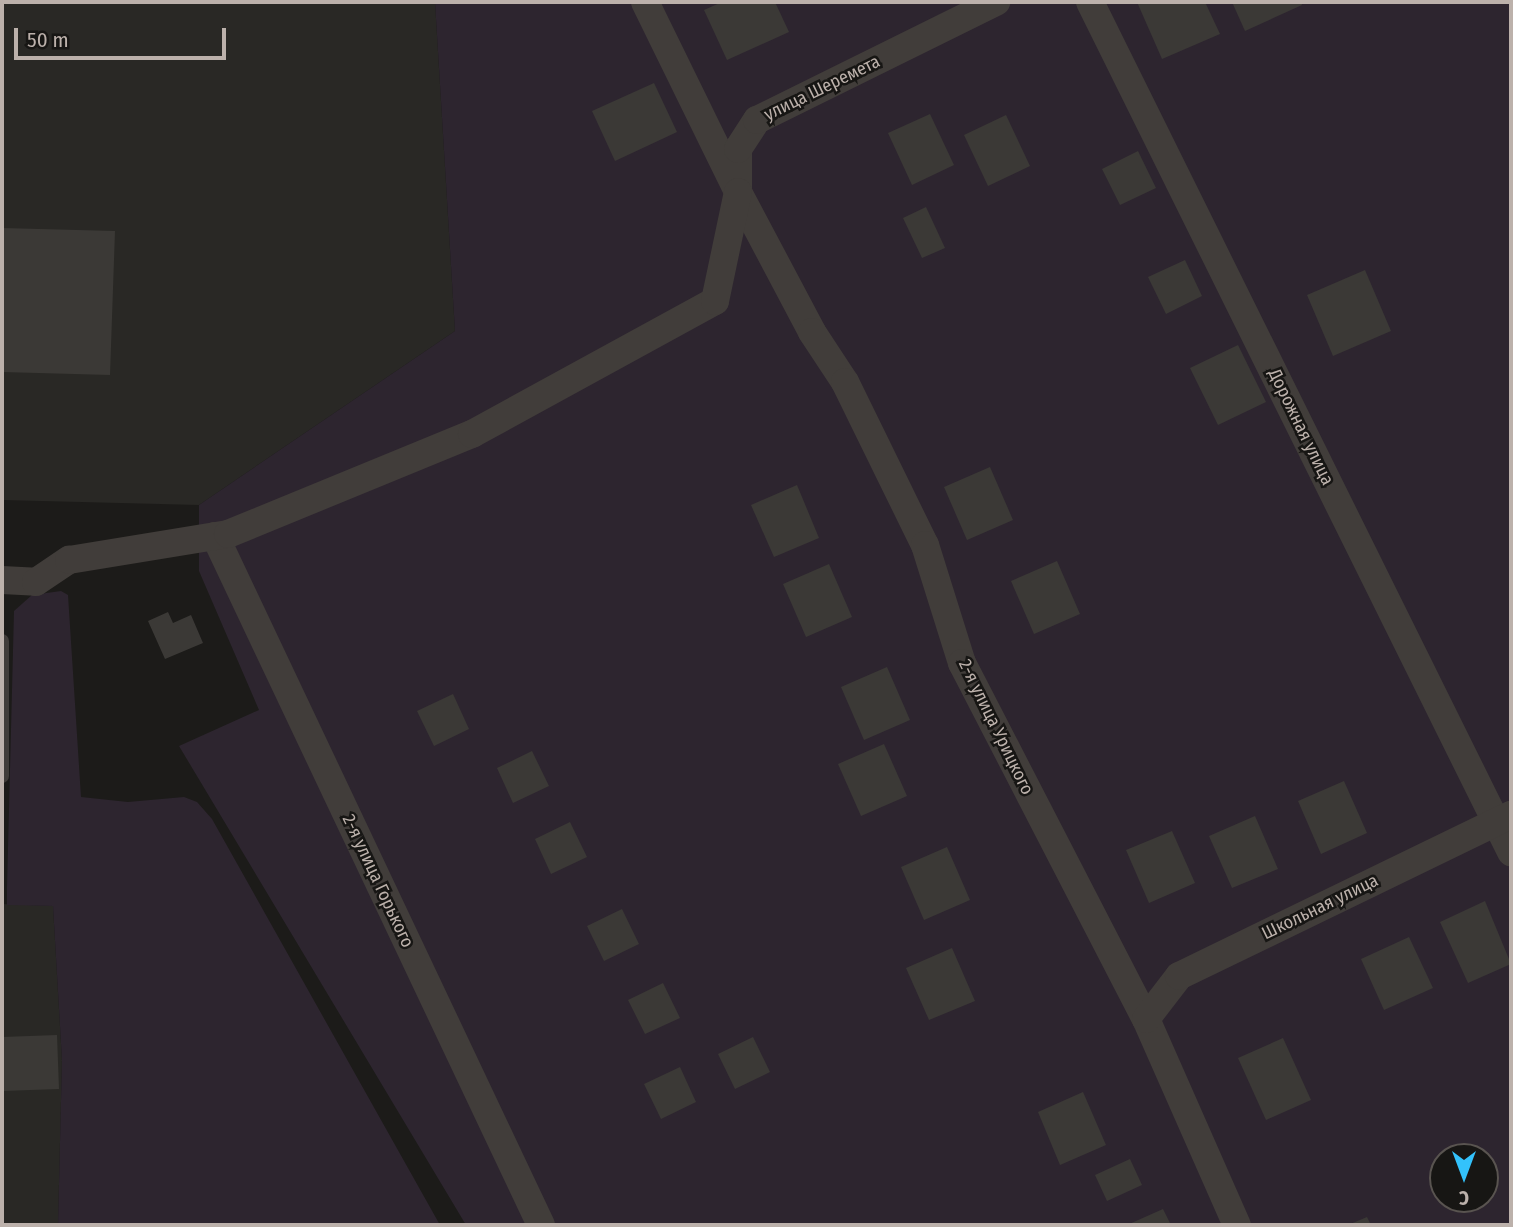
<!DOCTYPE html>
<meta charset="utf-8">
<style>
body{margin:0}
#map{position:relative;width:1513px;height:1227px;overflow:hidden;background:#1c1b19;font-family:"Fira Sans Condensed",sans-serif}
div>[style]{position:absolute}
.built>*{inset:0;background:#292825}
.green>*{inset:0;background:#2d252f}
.building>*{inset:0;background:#3b3936}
.service>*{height:14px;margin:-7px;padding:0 7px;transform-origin:7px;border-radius:7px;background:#413d3a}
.minor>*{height:28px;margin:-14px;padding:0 14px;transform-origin:14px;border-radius:14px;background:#413d3a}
span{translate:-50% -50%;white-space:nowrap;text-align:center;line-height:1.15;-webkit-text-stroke:5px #171614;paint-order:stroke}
.street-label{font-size:18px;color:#bcb1ab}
.frame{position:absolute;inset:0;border:4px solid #bcb1ab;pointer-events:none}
.north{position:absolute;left:1429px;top:1143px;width:70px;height:70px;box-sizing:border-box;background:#171614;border:2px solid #595450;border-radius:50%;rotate:180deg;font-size:19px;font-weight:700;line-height:28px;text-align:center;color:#bcb1ab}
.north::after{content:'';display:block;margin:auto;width:24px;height:32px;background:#33c2fb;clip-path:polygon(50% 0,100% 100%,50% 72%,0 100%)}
.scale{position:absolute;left:14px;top:28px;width:212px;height:32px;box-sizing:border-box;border:4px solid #bcb1ab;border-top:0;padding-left:9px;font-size:21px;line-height:24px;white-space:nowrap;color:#bcb1ab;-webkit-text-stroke:5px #171614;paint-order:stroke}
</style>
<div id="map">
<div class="built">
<div style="clip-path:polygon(2px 2px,435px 2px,455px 331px,199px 505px,2px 500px)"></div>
<div style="clip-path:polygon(2px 904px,53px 906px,62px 1060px,58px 1225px,2px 1225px)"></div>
</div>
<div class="green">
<div style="clip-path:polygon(evenodd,435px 2px,1511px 2px,1511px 1225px,466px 1225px,179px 746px,259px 710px,199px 571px,199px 505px,455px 331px,435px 2px,1443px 1157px,1485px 1157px,1485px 1199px,1443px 1199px,1443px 1157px)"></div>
<div style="clip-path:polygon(61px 591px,68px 595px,81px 797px,128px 802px,184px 797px,197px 802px,212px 819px,440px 1225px,58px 1225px,62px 1060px,53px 906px,7px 905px,7px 888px,14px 611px,32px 595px)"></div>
</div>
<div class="building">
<div style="clip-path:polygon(722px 2px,775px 2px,789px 32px,727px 60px,704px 10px)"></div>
<div style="clip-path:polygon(1137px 2px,1205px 2px,1220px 34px,1162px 59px)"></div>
<div style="clip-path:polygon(1232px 2px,1301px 2px,1302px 5px,1245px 31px)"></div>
<div style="clip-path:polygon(654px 83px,677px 132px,615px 161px,592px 111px)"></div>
<div style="clip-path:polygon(930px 114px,954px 165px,912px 185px,888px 133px)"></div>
<div style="clip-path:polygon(1006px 115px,1030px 166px,988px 186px,964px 135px)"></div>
<div style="clip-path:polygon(1138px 151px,1156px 188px,1120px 205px,1102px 169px)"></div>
<div style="clip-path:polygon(926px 207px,945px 248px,922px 258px,903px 218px)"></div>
<div style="clip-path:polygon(2px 228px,115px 231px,110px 375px,2px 372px)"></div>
<div style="clip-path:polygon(1185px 260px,1202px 296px,1166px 314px,1148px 277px)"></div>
<div style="clip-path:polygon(1365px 270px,1391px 331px,1333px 356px,1307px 295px)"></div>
<div style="clip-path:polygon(1238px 345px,1266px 402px,1218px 425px,1190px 368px)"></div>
<div style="clip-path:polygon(990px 467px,1013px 520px,967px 540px,944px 487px)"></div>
<div style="clip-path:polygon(797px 485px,819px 538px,774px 557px,751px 505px)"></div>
<div style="clip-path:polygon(1057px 561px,1080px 614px,1034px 634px,1011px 581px)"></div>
<div style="clip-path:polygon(829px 564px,852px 617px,806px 637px,783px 584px)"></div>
<div style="clip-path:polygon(168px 612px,173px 623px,191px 615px,203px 643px,165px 659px,148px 621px)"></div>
<div style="clip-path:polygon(887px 667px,910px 720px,864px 740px,841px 687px)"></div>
<div style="clip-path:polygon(453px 694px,469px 729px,434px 746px,417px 711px)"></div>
<div style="clip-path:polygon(884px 744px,907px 796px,861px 816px,838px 764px)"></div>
<div style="clip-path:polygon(532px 751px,549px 786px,513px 803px,497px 768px)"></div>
<div style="clip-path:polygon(1344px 781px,1367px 833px,1321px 854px,1298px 801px)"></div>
<div style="clip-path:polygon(1255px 816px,1278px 869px,1232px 888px,1209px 836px)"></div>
<div style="clip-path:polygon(570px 822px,587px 857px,551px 874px,535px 839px)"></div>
<div style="clip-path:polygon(1172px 831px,1195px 883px,1149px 903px,1126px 850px)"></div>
<div style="clip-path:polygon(947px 847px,970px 900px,924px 920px,901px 867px)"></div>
<div style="clip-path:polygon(1485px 901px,1511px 964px,1468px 983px,1440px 922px)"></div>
<div style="clip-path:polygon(622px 909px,639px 944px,604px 961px,587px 926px)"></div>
<div style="clip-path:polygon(1409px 937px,1433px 988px,1384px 1010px,1361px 959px)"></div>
<div style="clip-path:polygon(952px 948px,975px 1001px,929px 1020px,906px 968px)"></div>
<div style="clip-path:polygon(663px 983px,680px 1018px,645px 1034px,628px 1000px)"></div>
<div style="clip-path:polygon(57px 1035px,59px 1089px,2px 1091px,2px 1037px)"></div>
<div style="clip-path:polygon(753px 1037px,770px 1072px,735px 1089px,718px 1054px)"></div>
<div style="clip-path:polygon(1283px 1038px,1311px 1100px,1266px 1120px,1238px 1058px)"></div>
<div style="clip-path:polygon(680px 1067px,696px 1102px,661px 1119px,644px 1084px)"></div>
<div style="clip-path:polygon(1083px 1092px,1106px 1145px,1060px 1165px,1038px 1112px)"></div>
<div style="clip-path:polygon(1130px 1159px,1142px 1185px,1107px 1201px,1095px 1175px)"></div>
<div style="clip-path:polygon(1163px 1209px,1171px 1225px,1127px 1225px)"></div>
<div style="clip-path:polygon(1367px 1217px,1371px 1225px,1348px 1225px)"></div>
</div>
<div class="service">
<div style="left:2px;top:641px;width:135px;rotate:90deg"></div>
</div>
<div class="minor">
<div style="left:645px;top:2px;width:212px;rotate:63.9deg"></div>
<div style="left:738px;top:192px;width:43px;rotate:-90deg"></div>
<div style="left:738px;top:149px;width:35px;rotate:-57deg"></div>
<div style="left:757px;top:120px;width:267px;rotate:-26.3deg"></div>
<div style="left:1090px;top:2px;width:949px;rotate:63.65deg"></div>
<div style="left:738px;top:192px;width:158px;rotate:62.1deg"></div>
<div style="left:812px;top:332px;width:60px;rotate:56.6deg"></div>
<div style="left:845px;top:382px;width:182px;rotate:63.9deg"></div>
<div style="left:925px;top:545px;width:124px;rotate:72.6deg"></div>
<div style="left:962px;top:663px;width:401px;rotate:62.7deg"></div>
<div style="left:1146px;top:1019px;width:225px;rotate:66.2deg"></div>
<div style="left:215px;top:536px;width:762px;rotate:64.68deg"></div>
<div style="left:2px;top:580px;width:34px;rotate:3deg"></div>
<div style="left:36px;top:582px;width:40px;rotate:-34deg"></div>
<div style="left:69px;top:560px;width:161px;rotate:-9.3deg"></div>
<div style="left:228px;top:534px;width:264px;rotate:-22.3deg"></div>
<div style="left:472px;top:434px;width:277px;rotate:-28.7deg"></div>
<div style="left:715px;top:301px;width:111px;rotate:-78.1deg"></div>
<div style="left:1146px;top:1019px;width:54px;rotate:-52.5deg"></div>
<div style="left:1179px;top:976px;width:369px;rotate:-25.9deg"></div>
</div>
<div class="street-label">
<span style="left:822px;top:88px;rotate:-26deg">улица Шеремета</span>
<span style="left:1301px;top:427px;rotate:64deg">Дорожная улица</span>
<span style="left:996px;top:727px;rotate:64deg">2-я улица Урицкого</span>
<span style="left:378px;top:881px;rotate:65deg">2-я улица Горького</span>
<span style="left:1320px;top:907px;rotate:-26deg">Школьная улица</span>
</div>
<div class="frame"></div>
<div class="north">С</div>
<div class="scale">50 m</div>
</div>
